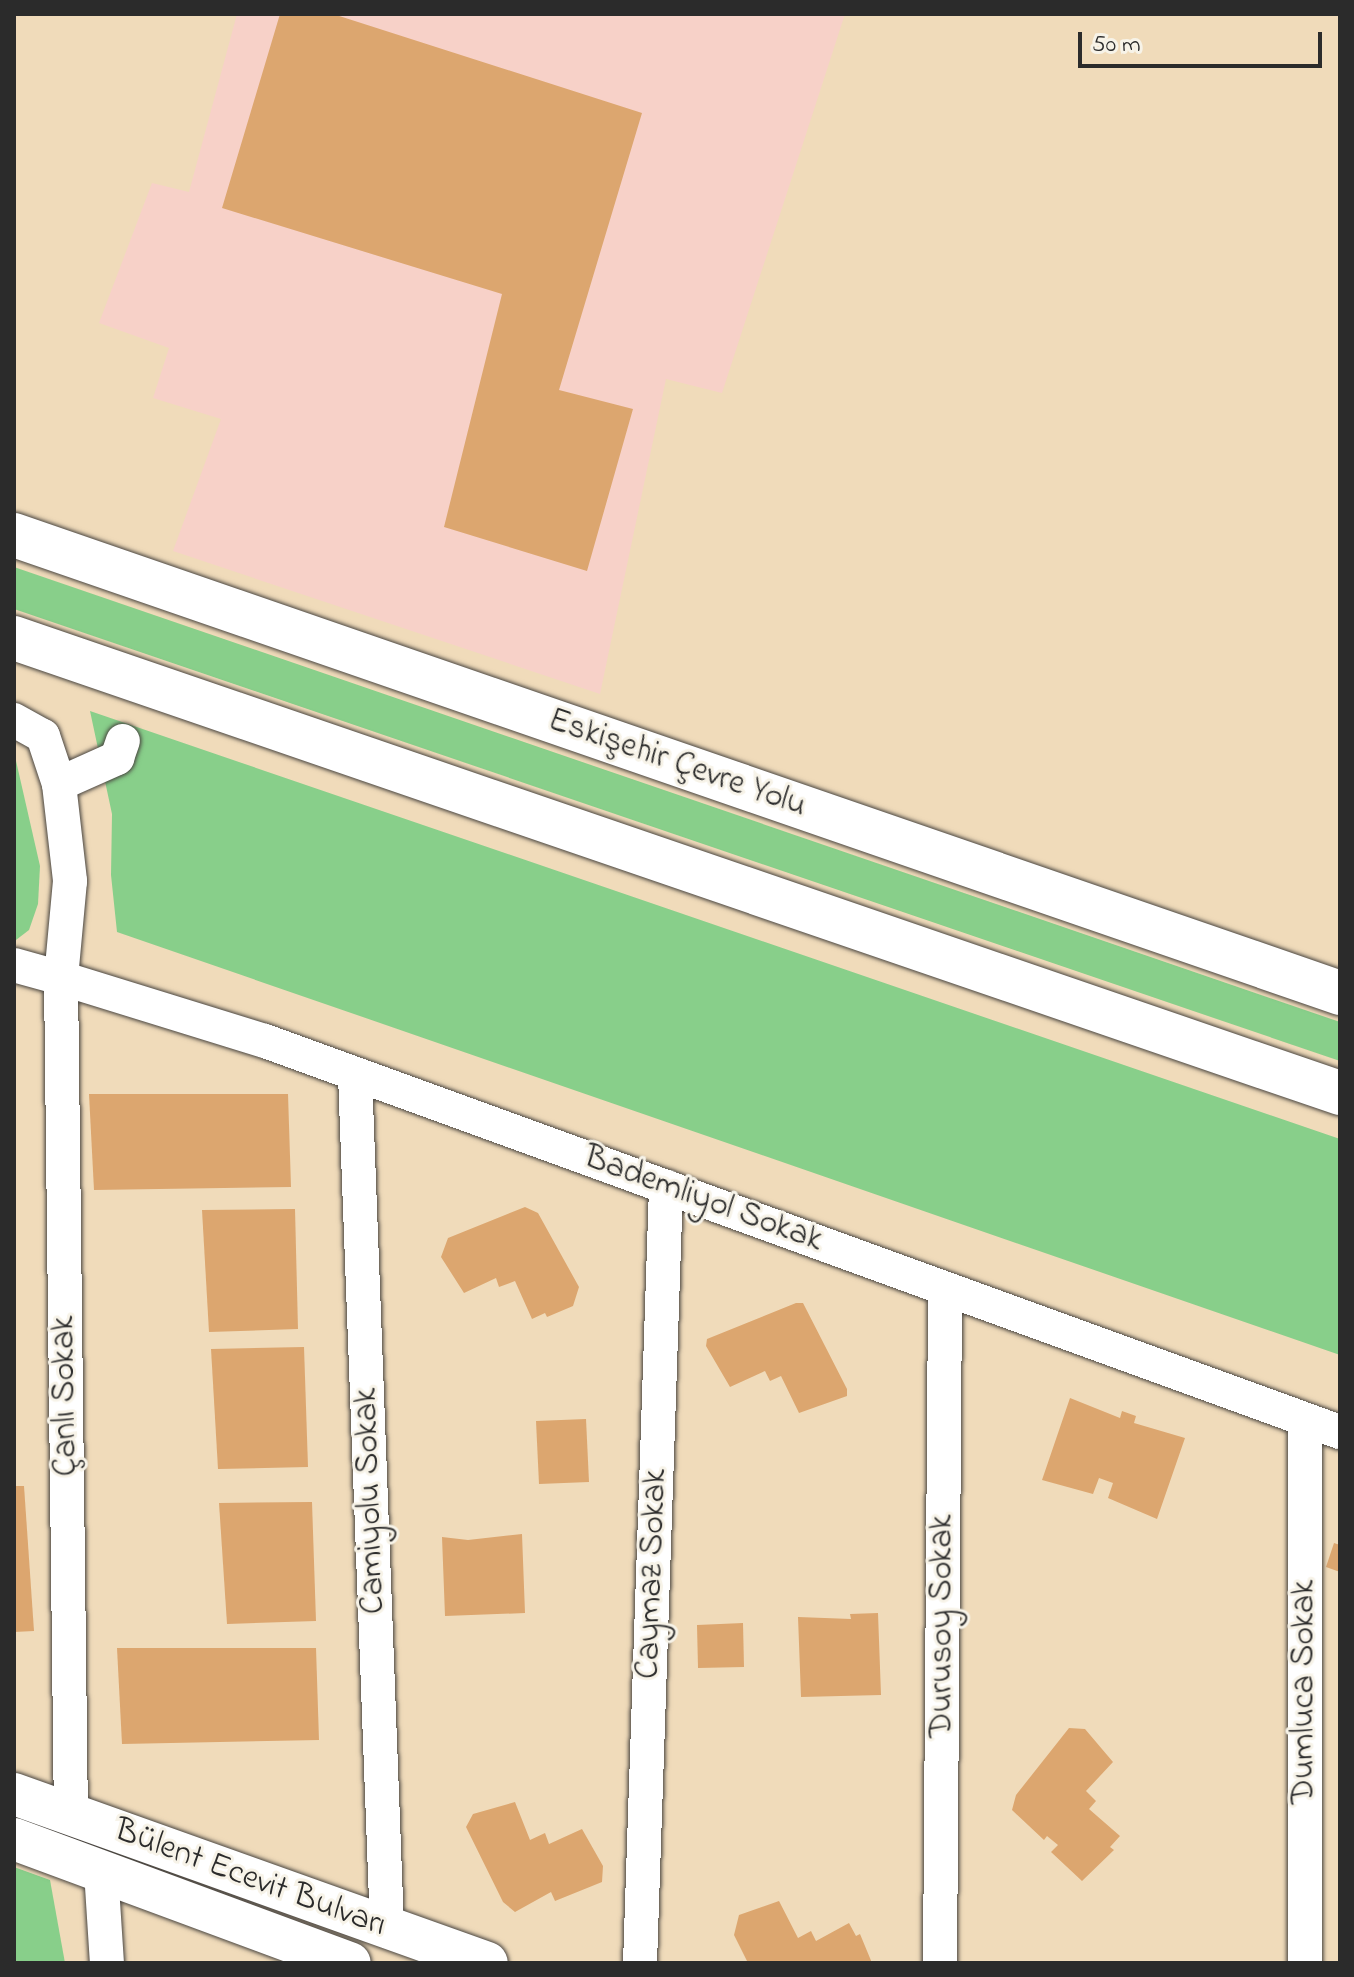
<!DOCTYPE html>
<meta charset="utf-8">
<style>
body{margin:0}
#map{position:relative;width:1354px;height:1977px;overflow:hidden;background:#f0dbba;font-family:"Indie Flower",sans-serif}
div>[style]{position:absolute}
.built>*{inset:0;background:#f7d1c8}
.green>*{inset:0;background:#88cf8a}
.building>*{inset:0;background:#dca66f}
.roads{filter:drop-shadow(0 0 2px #494540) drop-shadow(0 0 2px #494540)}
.minor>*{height:34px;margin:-17px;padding:0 17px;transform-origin:17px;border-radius:17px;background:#fff}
.major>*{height:42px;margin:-21px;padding:0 21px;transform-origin:21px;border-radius:21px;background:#fff}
.highway>*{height:44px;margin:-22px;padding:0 22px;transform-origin:22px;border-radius:22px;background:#fff}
span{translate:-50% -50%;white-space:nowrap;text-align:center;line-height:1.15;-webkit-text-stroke:6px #f7f3e8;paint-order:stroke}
.street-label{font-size:34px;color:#2b2b2b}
.frame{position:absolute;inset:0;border:16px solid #2b2b2b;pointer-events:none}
.scale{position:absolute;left:1078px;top:32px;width:244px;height:36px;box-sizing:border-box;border:4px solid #2b2b2b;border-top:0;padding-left:10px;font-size:24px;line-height:28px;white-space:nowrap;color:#2b2b2b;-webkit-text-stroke:6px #f7f3e8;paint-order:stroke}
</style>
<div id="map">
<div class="built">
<div style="clip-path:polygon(237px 14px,845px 14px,722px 393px,666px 379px,600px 694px,173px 551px,221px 419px,153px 398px,169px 348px,99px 323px,152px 183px,189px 192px)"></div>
</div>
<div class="green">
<div style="clip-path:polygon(14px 567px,1340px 1022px,1340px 1061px,14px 609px)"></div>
<div style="clip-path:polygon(90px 711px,1340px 1139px,1340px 1355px,117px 932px,111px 875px,112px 814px)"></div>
<div style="clip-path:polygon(14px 752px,40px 866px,38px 904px,29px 930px,16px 940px)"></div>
<div style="clip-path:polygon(14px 1867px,50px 1880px,65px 1963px,14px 1963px)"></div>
</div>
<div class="building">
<div style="clip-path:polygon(280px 14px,333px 14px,642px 113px,559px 390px,633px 409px,587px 571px,444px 527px,502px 294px,222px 208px)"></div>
<div style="clip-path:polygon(89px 1094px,288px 1094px,291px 1187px,94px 1190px)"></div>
<div style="clip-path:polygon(525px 1207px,538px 1213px,579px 1287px,573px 1306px,547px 1317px,545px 1313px,532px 1319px,515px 1281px,499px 1287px,496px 1278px,464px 1293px,441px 1257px,448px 1238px)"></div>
<div style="clip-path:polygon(295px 1209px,298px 1329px,209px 1332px,202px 1210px)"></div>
<div style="clip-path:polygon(796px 1303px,803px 1303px,847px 1389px,847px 1396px,799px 1413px,781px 1376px,770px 1381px,765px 1371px,730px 1387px,706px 1346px,707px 1339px)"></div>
<div style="clip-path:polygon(304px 1347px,308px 1467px,218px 1469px,211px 1349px)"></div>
<div style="clip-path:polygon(1070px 1398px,1120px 1418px,1122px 1411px,1136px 1416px,1134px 1423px,1185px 1438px,1157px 1519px,1108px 1498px,1113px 1483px,1099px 1478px,1093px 1494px,1042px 1480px)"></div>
<div style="clip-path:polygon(586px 1419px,589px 1482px,539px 1484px,536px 1421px)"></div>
<div style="clip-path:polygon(14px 1486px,24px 1486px,34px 1631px,14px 1632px)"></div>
<div style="clip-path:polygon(312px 1502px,316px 1621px,227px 1624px,219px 1503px)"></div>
<div style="clip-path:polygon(522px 1534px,525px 1613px,445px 1616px,442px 1537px,468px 1540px)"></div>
<div style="clip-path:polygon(1334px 1543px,1340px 1545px,1340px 1572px,1326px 1567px)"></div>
<div style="clip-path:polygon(878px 1613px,881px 1695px,801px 1697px,798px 1617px,851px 1619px,850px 1614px)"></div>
<div style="clip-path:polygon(743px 1623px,744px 1667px,698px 1668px,697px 1625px)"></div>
<div style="clip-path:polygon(117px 1648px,316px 1648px,319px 1740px,122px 1744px)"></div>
<div style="clip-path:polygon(1069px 1728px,1085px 1729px,1113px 1762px,1086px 1791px,1096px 1801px,1089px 1809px,1120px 1836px,1110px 1847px,1114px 1850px,1082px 1881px,1051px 1852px,1058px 1845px,1047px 1836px,1044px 1840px,1012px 1810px,1016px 1795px)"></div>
<div style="clip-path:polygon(515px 1802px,530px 1840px,545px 1833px,549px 1844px,582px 1829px,603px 1866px,602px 1882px,555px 1901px,551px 1892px,515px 1912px,503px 1902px,466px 1827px,473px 1814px)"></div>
<div style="clip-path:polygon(779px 1901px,798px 1938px,811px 1931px,816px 1941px,849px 1923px,856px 1936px,860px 1934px,872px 1963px,748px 1963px,734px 1935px,739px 1915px)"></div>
</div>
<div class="roads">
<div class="minor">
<div style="left:14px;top:720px;width:33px;rotate:29deg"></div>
<div style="left:43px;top:736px;width:51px;rotate:71.6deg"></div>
<div style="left:59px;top:784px;width:98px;rotate:83.5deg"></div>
<div style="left:70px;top:881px;width:97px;rotate:95.3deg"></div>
<div style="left:61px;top:978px;width:214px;rotate:17.2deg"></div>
<div style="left:265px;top:1041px;width:1144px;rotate:19.99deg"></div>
<div style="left:59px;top:784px;width:64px;rotate:-24.1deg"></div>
<div style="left:117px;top:758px;width:18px;rotate:-71deg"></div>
<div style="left:14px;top:965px;width:49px;rotate:15.5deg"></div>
<div style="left:61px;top:978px;width:837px;rotate:89.32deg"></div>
<div style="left:355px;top:1075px;width:853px;rotate:87.85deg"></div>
<div style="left:101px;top:1871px;width:92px;rotate:86.3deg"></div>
<div style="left:640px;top:1963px;width:777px;rotate:-88.08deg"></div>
<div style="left:940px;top:1963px;width:674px;rotate:-89.57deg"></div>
<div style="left:1305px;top:1963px;width:542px;rotate:-90deg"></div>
</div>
<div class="major">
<div style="left:14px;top:1794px;width:502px;rotate:19.66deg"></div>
<div style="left:14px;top:1839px;width:358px;rotate:20.3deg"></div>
</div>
<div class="highway">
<div style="left:14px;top:535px;width:1403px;rotate:19.05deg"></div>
<div style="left:14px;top:638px;width:1402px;rotate:18.94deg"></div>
</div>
</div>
<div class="street-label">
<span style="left:677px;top:764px;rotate:19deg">Eskişehir Çevre Yolu</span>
<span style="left:703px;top:1200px;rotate:20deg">Bademliyol Sokak</span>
<span style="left:66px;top:1396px;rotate:-91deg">Çanlı Sokak</span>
<span style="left:371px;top:1501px;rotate:-92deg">Camiyolu Sokak</span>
<span style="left:653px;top:1574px;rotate:-88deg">Caymaz Sokak</span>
<span style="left:943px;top:1626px;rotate:-90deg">Durusoy Sokak</span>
<span style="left:1305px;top:1692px;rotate:-90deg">Dumluca Sokak</span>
<span style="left:250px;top:1879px;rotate:20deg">Bülent Ecevit Bulvarı</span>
</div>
<div class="frame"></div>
<div class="scale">50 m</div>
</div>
